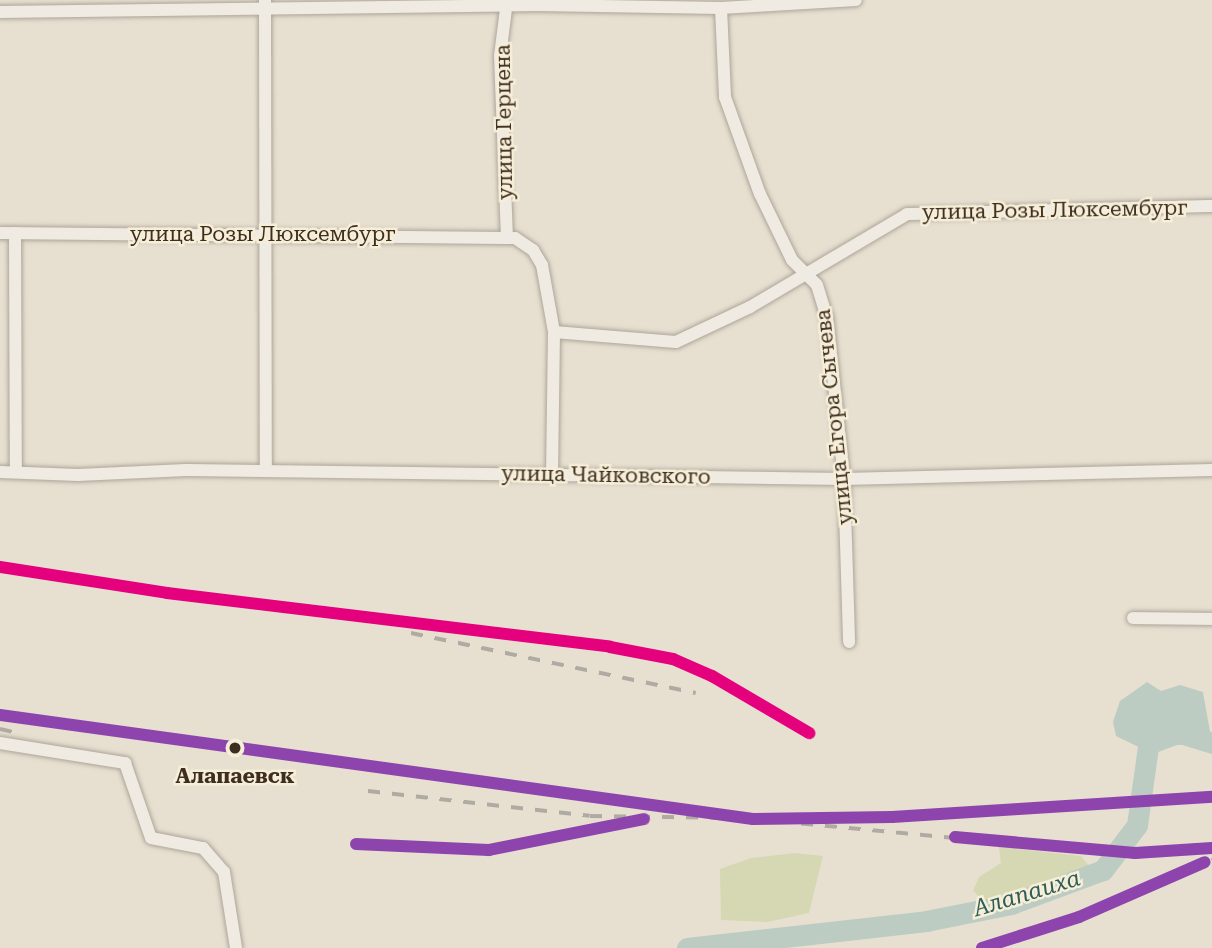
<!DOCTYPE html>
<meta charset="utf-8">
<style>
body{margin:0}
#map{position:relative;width:1212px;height:948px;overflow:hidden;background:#e7e0d1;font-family:"Roboto Serif",serif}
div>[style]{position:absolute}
.green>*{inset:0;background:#d6d7b3}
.water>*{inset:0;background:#bcccc2}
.river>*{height:21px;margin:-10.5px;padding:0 10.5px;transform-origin:10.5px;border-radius:10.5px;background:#bcccc2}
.roads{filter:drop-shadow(0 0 2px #ada599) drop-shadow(0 0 2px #ada599)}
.street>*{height:12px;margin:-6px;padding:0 6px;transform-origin:6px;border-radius:6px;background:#efebe3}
.rail>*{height:3.5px;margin-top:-1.75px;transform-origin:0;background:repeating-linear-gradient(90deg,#afaaa2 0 12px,transparent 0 24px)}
.rail-1>*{height:12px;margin:-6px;padding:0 6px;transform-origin:6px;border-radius:6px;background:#8e44ad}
.rail-2>*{height:12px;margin:-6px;padding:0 6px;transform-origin:6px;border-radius:6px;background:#e5007d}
.dots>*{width:19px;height:19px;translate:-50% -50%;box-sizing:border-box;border:4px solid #f7eed8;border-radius:50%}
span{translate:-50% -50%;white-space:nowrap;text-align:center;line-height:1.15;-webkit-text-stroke:5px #f7eed8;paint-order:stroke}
.street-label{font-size:21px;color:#3d2e20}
.stop-label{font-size:21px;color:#3d2e20;font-weight:700}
.water-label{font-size:23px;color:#2f5d5a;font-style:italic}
</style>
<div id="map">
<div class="green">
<div style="clip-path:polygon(999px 847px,1081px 856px,1090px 867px,1038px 889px,983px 900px,973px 891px,979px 877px,1001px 863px)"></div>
<div style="clip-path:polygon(795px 853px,823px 856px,809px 913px,767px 922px,721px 920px,720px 869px,751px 858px)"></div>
</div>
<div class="water">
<div style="clip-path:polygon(1147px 682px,1161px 691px,1180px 685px,1203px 692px,1212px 743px,1177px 745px,1153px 754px,1116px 736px,1113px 722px,1120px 701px)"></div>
</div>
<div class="river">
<div style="left:1180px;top:733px;width:34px;rotate:17deg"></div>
<div style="left:687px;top:948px;width:241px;rotate:-6.4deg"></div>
<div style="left:926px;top:921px;width:87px;rotate:-11.3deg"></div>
<div style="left:1011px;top:904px;width:98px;rotate:-20.3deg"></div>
<div style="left:1103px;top:870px;width:56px;rotate:-52.9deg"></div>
<div style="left:1137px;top:825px;width:100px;rotate:-82deg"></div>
</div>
<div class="roads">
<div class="street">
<div style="left:265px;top:0;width:470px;rotate:89.9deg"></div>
<div style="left:721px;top:8px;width:89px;rotate:87.4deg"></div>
<div style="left:725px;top:97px;width:103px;rotate:70.2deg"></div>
<div style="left:760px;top:194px;width:73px;rotate:64.1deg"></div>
<div style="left:792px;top:260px;width:35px;rotate:45deg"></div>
<div style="left:817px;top:285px;width:34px;rotate:73deg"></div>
<div style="left:827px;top:317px;width:163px;rotate:84deg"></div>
<div style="left:844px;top:479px;width:163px;rotate:88.2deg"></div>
<div style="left:506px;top:9px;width:47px;rotate:97.3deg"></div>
<div style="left:500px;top:56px;width:179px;rotate:87.8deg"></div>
<div style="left:0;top:12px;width:537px;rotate:-0.75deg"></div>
<div style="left:537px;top:5px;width:184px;rotate:0.9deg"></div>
<div style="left:721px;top:8px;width:135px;rotate:-3.4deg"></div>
<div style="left:0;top:233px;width:515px;rotate:0.56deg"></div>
<div style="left:515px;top:238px;width:22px;rotate:34deg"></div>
<div style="left:533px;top:250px;width:17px;rotate:59deg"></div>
<div style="left:542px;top:265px;width:68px;rotate:79.8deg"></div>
<div style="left:554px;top:332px;width:142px;rotate:90.8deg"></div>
<div style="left:15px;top:233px;width:239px;rotate:89.8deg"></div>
<div style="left:554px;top:332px;width:122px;rotate:4.7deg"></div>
<div style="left:676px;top:342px;width:82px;rotate:-25.3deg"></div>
<div style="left:750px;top:307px;width:182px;rotate:-30.6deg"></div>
<div style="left:907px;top:214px;width:305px;rotate:-1.5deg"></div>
<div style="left:0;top:472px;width:78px;rotate:2.2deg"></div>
<div style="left:78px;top:475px;width:108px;rotate:-2.7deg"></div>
<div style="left:186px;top:470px;width:658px;rotate:0.78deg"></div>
<div style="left:844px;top:479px;width:368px;rotate:-1.4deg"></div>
<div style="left:1133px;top:618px;width:79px;rotate:0.7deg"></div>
<div style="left:0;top:743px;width:127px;rotate:9.1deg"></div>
<div style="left:125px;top:763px;width:79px;rotate:70.9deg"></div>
<div style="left:151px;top:838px;width:53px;rotate:10.9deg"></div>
<div style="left:203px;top:848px;width:32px;rotate:49deg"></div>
<div style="left:224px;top:872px;width:77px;rotate:81deg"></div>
</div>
</div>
<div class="rail">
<div style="left:0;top:567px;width:169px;rotate:8.8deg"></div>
<div style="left:167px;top:593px;width:446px;rotate:6.9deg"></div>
<div style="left:610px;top:647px;width:64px;rotate:10.8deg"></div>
<div style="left:673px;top:659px;width:43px;rotate:23.6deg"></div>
<div style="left:712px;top:676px;width:113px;rotate:30.4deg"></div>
<div style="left:411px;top:633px;width:291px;rotate:11.9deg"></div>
<div style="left:0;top:729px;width:13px;rotate:13deg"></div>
<div style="left:368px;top:791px;width:223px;rotate:6.4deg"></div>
<div style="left:590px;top:816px;width:151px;rotate:0.8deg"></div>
<div style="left:753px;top:819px;width:341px;rotate:5.4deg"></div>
<div style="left:1092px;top:851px;width:43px;rotate:2.7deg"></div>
<div style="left:1135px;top:853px;width:77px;rotate:-3.7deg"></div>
<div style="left:356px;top:844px;width:133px;rotate:2.6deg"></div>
<div style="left:489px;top:850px;width:131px;rotate:-11.9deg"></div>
<div style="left:982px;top:948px;width:102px;rotate:-17.7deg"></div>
<div style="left:1079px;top:917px;width:145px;rotate:-23.2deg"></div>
</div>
<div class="rail-1">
<div style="left:0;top:715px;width:760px;rotate:7.86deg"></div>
<div style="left:753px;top:819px;width:139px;rotate:-0.8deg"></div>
<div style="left:892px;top:817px;width:321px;rotate:-3.6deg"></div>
<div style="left:955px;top:837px;width:181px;rotate:5.1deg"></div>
<div style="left:1135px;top:853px;width:77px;rotate:-3.7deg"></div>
<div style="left:356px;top:844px;width:133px;rotate:2.6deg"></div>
<div style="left:489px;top:850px;width:158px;rotate:-11.3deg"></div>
<div style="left:982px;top:948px;width:102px;rotate:-17.7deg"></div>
<div style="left:1079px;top:917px;width:137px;rotate:-23.6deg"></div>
</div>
<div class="rail-2">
<div style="left:0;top:567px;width:169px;rotate:8.8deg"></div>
<div style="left:167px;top:593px;width:446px;rotate:6.9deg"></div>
<div style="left:610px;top:647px;width:64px;rotate:10.8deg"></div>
<div style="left:673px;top:659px;width:43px;rotate:23.6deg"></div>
<div style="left:712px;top:676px;width:113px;rotate:30.4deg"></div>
</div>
<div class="dots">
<div style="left:235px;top:748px;background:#3d2e20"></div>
</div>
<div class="street-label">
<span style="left:504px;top:122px;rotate:-91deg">улица Герцена</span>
<span style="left:1055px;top:210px;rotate:-1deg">улица Розы Люксембург</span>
<span style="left:263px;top:234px">улица Розы Люксембург</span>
<span style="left:834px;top:417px;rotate:-96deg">улица Егора Сычева</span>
<span style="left:606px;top:475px;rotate:1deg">улица Чайковского</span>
</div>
<div class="stop-label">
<span style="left:235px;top:776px">Алапаевск</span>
</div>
<div class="water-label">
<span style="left:1027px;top:894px;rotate:-17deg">Алапаиха</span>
</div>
</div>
